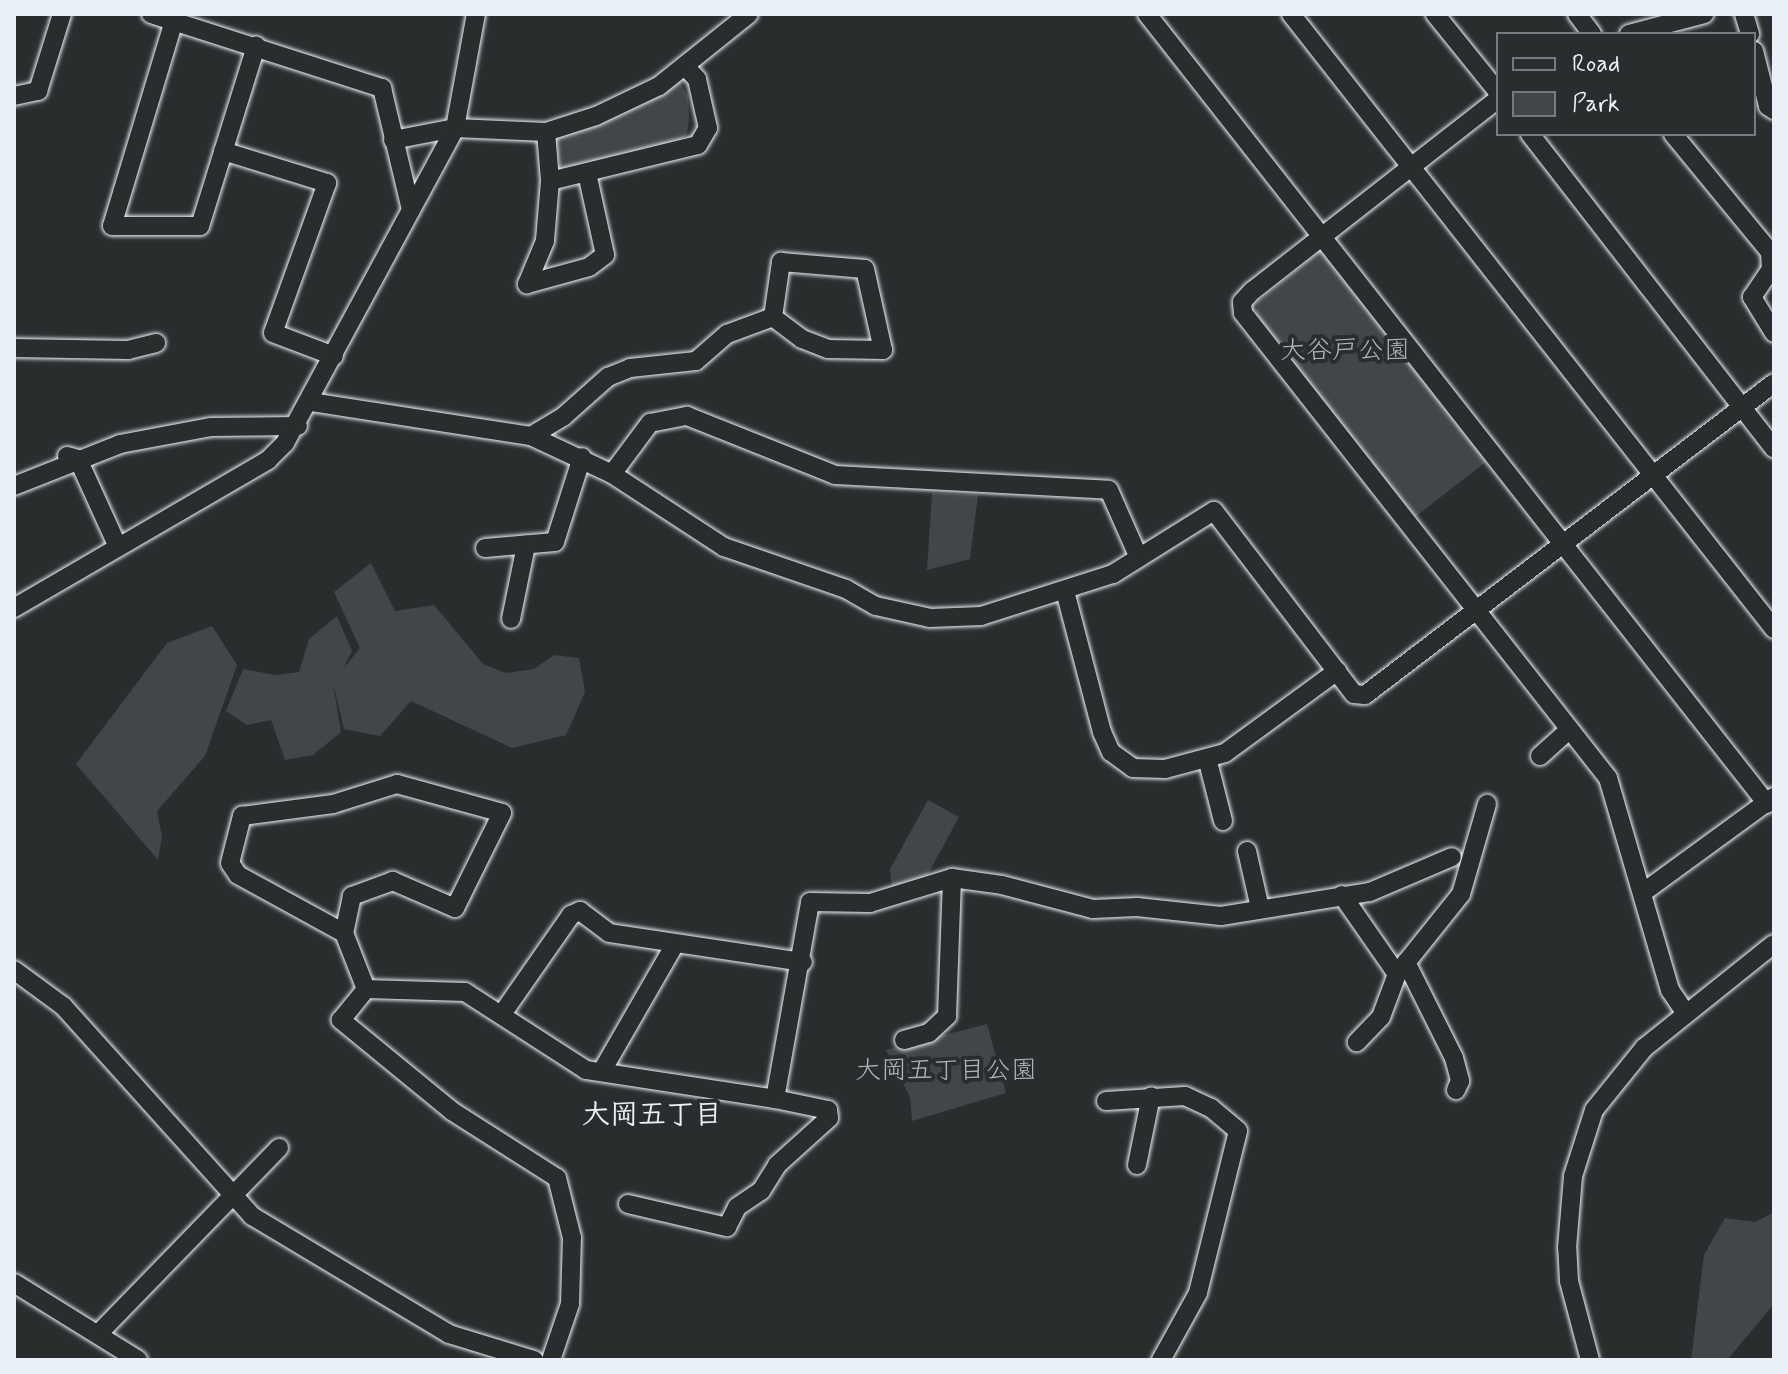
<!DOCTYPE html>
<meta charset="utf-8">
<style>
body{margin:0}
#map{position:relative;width:1788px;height:1374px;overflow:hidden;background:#2a2d2e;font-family:Mynerve,"Klee One",sans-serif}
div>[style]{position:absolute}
.green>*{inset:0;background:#424648}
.roads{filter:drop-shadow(0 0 2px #e8f1f8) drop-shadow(0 0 2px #e8f1f8)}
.street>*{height:18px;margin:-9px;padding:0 9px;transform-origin:9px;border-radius:9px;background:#2a2d2e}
span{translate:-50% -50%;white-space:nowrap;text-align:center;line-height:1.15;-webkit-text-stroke:8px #2a2d2e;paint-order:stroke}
.park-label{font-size:26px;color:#aeb5ba}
.neighbourhood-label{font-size:28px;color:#e8f1f8;font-weight:700}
.frame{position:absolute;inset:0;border:16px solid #e8f1f8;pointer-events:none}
.legend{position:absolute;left:1496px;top:32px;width:260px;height:104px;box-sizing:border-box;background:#2a2d2e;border:2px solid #767b7f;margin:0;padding:10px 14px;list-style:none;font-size:24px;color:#e8f1f8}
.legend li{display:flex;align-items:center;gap:16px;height:40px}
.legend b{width:40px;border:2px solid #767b7f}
</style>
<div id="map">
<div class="green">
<div style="clip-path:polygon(679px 80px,688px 96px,689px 119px,687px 134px,677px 142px,561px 169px,554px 129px)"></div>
<div style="clip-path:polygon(1319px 252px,1328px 253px,1491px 458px,1415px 517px,1256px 317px,1257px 302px)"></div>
<div style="clip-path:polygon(932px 493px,978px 495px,970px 559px,927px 570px)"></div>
<div style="clip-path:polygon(371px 563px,395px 611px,434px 605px,483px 664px,506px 673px,534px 669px,554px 655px,579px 658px,585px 692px,566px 735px,512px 748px,411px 701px,380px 736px,344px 729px,333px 683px,341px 732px,313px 755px,285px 760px,271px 720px,247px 725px,226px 711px,243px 669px,275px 675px,299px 672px,309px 639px,337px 616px,352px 651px,343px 669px,360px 648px,334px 592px)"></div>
<div style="clip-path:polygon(212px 626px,237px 665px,205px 756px,157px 811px,162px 837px,158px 860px,76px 764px,167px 643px)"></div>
<div style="clip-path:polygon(928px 800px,959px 817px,926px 878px,892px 890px,890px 869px)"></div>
<div style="clip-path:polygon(987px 1024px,1006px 1093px,912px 1121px,910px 1097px,886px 1050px)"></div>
<div style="clip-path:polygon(1774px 1212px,1774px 1304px,1727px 1360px,1691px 1360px,1704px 1255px,1725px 1218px,1755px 1222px)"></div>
</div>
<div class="roads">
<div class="street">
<div style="left:151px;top:14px;width:243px;rotate:17.8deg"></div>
<div style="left:382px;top:88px;width:125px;rotate:76.6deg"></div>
<div style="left:176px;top:14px;width:221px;rotate:106.8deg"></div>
<div style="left:112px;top:226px;width:88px"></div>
<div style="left:200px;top:226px;width:189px;rotate:-72.7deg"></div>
<div style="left:1147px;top:14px;width:1004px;rotate:51.87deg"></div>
<div style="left:1291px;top:14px;width:782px;rotate:51.86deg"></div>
<div style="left:1435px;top:14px;width:100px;rotate:51.1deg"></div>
<div style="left:1577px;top:14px;width:25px;rotate:53deg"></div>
<div style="left:1744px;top:14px;width:21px;rotate:73deg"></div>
<div style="left:1629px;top:34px;width:78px;rotate:-14.9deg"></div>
<div style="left:1754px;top:51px;width:57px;rotate:75.7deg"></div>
<div style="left:1768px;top:106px;width:7px;rotate:34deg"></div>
<div style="left:14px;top:96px;width:25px;rotate:-12deg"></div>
<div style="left:38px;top:91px;width:81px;rotate:-72.7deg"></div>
<div style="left:1498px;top:99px;width:312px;rotate:142deg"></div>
<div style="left:1252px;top:291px;width:15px;rotate:132deg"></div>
<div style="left:1242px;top:302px;width:11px;rotate:85deg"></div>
<div style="left:1243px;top:313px;width:591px;rotate:51.87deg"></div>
<div style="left:1608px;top:778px;width:221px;rotate:73.7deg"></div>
<div style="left:1670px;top:990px;width:27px;rotate:56deg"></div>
<div style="left:546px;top:132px;width:49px;rotate:85.3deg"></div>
<div style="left:550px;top:181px;width:152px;rotate:-13.7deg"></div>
<div style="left:698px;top:145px;width:20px;rotate:-60deg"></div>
<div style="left:708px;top:128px;width:50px;rotate:-102.7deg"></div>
<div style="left:697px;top:79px;width:18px;rotate:-133deg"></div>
<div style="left:1530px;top:134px;width:398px;rotate:52.2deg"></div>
<div style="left:1673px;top:134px;width:153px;rotate:50.6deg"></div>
<div style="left:1770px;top:252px;width:17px;rotate:87deg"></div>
<div style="left:1771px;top:269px;width:34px;rotate:124deg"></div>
<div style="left:1752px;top:297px;width:42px;rotate:58.6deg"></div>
<div style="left:393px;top:140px;width:63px;rotate:-11deg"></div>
<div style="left:455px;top:128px;width:91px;rotate:2.5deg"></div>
<div style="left:546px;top:132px;width:52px;rotate:-17.7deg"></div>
<div style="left:596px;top:116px;width:70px;rotate:-25.5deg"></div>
<div style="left:659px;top:86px;width:115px;rotate:-38.7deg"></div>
<div style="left:223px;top:151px;width:109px;rotate:17.1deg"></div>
<div style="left:327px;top:183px;width:159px;rotate:109.8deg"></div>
<div style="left:273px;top:333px;width:65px;rotate:20.7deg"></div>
<div style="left:550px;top:181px;width:60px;rotate:94.8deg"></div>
<div style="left:545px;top:241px;width:47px;rotate:112.7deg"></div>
<div style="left:527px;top:284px;width:64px;rotate:-15.3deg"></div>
<div style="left:589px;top:267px;width:20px;rotate:-37deg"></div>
<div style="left:605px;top:255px;width:84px;rotate:-102.4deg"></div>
<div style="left:14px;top:348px;width:114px;rotate:1deg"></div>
<div style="left:128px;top:350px;width:29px;rotate:-14deg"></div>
<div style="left:311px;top:402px;width:223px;rotate:8.8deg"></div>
<div style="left:531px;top:436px;width:89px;rotate:25.1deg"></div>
<div style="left:612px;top:474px;width:134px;rotate:33.1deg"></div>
<div style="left:724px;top:547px;width:129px;rotate:19deg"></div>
<div style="left:846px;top:589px;width:34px;rotate:30deg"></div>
<div style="left:876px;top:606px;width:55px;rotate:12.5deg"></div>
<div style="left:930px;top:618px;width:51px;rotate:-2.2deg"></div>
<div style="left:981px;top:616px;width:139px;rotate:-17.7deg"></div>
<div style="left:1113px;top:574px;width:119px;rotate:-32deg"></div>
<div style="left:1214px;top:511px;width:230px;rotate:52.6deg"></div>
<div style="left:1354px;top:694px;width:11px;rotate:5deg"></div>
<div style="left:1365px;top:695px;width:514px;rotate:-37.34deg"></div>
<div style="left:531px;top:436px;width:39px;rotate:-31deg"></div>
<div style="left:564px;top:416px;width:59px;rotate:-41.6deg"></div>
<div style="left:608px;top:377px;width:24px;rotate:-22deg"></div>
<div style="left:630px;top:368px;width:66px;rotate:-6.1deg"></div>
<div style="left:696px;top:361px;width:41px;rotate:-41.1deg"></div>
<div style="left:727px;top:334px;width:49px;rotate:-20.3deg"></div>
<div style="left:773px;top:317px;width:56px;rotate:-81.7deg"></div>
<div style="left:781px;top:262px;width:84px;rotate:4.8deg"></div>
<div style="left:865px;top:269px;width:83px;rotate:77.5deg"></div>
<div style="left:883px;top:350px;width:55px;rotate:-179deg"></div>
<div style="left:828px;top:349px;width:28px;rotate:-159deg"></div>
<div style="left:802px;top:339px;width:36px;rotate:-143deg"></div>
<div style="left:67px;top:456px;width:11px;rotate:15deg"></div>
<div style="left:78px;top:459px;width:97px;rotate:65.6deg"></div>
<div style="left:612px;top:474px;width:64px;rotate:-53.3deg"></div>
<div style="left:650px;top:423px;width:38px;rotate:-11deg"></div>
<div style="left:687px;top:416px;width:159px;rotate:21.7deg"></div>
<div style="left:835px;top:475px;width:274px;rotate:3.1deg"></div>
<div style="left:1109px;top:490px;width:74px;rotate:66.2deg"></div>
<div style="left:14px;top:486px;width:114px;rotate:-21.6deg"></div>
<div style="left:120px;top:444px;width:93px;rotate:-10.6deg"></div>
<div style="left:211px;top:427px;width:87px;rotate:-0.7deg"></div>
<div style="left:485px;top:548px;width:70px;rotate:-4.9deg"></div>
<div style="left:555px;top:542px;width:89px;rotate:-72.4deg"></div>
<div style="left:1065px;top:591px;width:146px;rotate:75.3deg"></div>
<div style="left:1102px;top:732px;width:22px;rotate:66deg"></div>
<div style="left:1111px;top:752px;width:27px;rotate:36deg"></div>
<div style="left:1133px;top:768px;width:32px;rotate:2deg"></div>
<div style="left:1165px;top:769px;width:62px;rotate:-14.9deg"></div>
<div style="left:1225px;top:753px;width:139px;rotate:-36.2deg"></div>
<div style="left:14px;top:608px;width:294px;rotate:-30.2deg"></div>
<div style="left:268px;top:460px;width:24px;rotate:-45deg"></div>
<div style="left:285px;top:443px;width:358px;rotate:-61.6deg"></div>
<div style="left:455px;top:128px;width:116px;rotate:-79.6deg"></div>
<div style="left:511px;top:619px;width:76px;rotate:-78.5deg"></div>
<div style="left:1540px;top:756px;width:39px;rotate:-42deg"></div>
<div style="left:1207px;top:758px;width:65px;rotate:75.7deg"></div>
<div style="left:1247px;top:851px;width:58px;rotate:77.2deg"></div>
<div style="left:1645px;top:891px;width:160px;rotate:-36.1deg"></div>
<div style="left:1342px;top:895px;width:96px;rotate:55.2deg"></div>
<div style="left:1397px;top:974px;width:46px;rotate:110.4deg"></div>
<div style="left:1381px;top:1017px;width:35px;rotate:134deg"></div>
<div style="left:344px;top:933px;width:121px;rotate:-151.3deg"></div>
<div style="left:238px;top:875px;width:14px;rotate:-124deg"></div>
<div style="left:230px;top:863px;width:49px;rotate:-75.7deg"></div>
<div style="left:242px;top:816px;width:92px;rotate:-7.5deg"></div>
<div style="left:333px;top:804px;width:67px;rotate:-17.4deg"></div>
<div style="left:397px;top:784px;width:109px;rotate:15.4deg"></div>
<div style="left:502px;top:813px;width:106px;rotate:116.3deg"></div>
<div style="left:455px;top:908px;width:68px;rotate:-156.5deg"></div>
<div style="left:393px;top:881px;width:44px;rotate:159.9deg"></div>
<div style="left:352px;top:896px;width:38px;rotate:102deg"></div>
<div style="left:344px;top:933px;width:60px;rotate:68.6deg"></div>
<div style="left:1406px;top:962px;width:107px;rotate:63.4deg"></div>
<div style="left:1454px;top:1058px;width:24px;rotate:75deg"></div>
<div style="left:1460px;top:1081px;width:10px;rotate:114deg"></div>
<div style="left:14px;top:970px;width:61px;rotate:36.3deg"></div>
<div style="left:63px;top:1006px;width:283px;rotate:48deg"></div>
<div style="left:252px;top:1216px;width:230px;rotate:30.9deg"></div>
<div style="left:449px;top:1334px;width:89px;rotate:17deg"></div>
<div style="left:1397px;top:974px;width:102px;rotate:-51.3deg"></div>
<div style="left:1461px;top:894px;width:94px;rotate:-73.9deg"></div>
<div style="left:502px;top:1014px;width:121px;rotate:-55.1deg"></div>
<div style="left:571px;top:915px;width:10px;rotate:-24deg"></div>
<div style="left:580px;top:911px;width:36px;rotate:37deg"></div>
<div style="left:609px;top:933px;width:196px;rotate:8.5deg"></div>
<div style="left:904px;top:1040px;width:26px;rotate:-16deg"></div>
<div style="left:929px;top:1033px;width:25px;rotate:-43deg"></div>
<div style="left:947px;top:1016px;width:138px;rotate:-87.9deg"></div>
<div style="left:602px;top:1071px;width:146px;rotate:-60.1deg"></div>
<div style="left:1106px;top:1101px;width:79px;rotate:-3.6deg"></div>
<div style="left:1185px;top:1096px;width:29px;rotate:25deg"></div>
<div style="left:1211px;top:1108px;width:35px;rotate:40deg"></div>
<div style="left:1238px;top:1131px;width:167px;rotate:103.9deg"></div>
<div style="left:1198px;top:1293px;width:77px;rotate:118.9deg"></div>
<div style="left:1137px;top:1165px;width:70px;rotate:-78.5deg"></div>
<div style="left:628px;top:1204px;width:102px;rotate:13.1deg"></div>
<div style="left:727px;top:1227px;width:22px;rotate:-63deg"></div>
<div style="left:737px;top:1207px;width:29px;rotate:-34deg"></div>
<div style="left:761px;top:1191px;width:31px;rotate:-58deg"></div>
<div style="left:777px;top:1165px;width:70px;rotate:-42.1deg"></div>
<div style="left:829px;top:1118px;width:8px;rotate:-97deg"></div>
<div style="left:828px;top:1110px;width:54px;rotate:-168.3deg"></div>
<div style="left:14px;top:1283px;width:146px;rotate:31.8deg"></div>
<div style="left:100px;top:1332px;width:257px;rotate:-45.8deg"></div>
<div style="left:551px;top:1360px;width:59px;rotate:-71.3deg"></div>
<div style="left:570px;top:1304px;width:66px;rotate:-88.3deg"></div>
<div style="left:572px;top:1238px;width:62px;rotate:-104deg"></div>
<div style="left:557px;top:1178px;width:125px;rotate:-147.5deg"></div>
<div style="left:452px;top:1111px;width:144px;rotate:-140.7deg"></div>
<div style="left:341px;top:1020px;width:40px;rotate:-51deg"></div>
<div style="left:366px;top:989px;width:99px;rotate:1.7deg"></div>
<div style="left:465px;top:992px;width:144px;rotate:32.8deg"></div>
<div style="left:586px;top:1070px;width:191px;rotate:8.7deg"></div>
<div style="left:775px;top:1099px;width:200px;rotate:-79.9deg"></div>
<div style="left:810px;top:902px;width:60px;rotate:1deg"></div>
<div style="left:870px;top:903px;width:86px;rotate:-17deg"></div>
<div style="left:952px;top:878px;width:50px;rotate:8deg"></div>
<div style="left:1002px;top:885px;width:94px;rotate:14.8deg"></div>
<div style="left:1093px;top:909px;width:44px;rotate:-2.6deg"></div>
<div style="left:1137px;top:907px;width:84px;rotate:6.1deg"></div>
<div style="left:1221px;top:916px;width:151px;rotate:-9.2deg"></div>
<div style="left:1370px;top:892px;width:89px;rotate:-23.1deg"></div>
<div style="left:1590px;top:1360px;width:82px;rotate:-104.9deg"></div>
<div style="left:1569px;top:1281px;width:33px;rotate:-93deg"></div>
<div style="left:1567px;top:1248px;width:72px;rotate:-85.2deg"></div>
<div style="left:1573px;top:1176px;width:69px;rotate:-72.3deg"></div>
<div style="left:1594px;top:1110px;width:80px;rotate:-51.1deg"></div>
<div style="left:1644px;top:1048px;width:166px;rotate:-38.7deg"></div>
</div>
</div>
<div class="park-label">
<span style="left:1345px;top:352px">大谷戸公園</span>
<span style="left:946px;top:1072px">大岡五丁目公園</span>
</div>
<div class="neighbourhood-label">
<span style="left:652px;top:1116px">大岡五丁目</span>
</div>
<div class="frame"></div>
<ul class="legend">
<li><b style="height:10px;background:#2a2d2e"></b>Road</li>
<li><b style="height:22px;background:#424648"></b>Park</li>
</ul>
</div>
